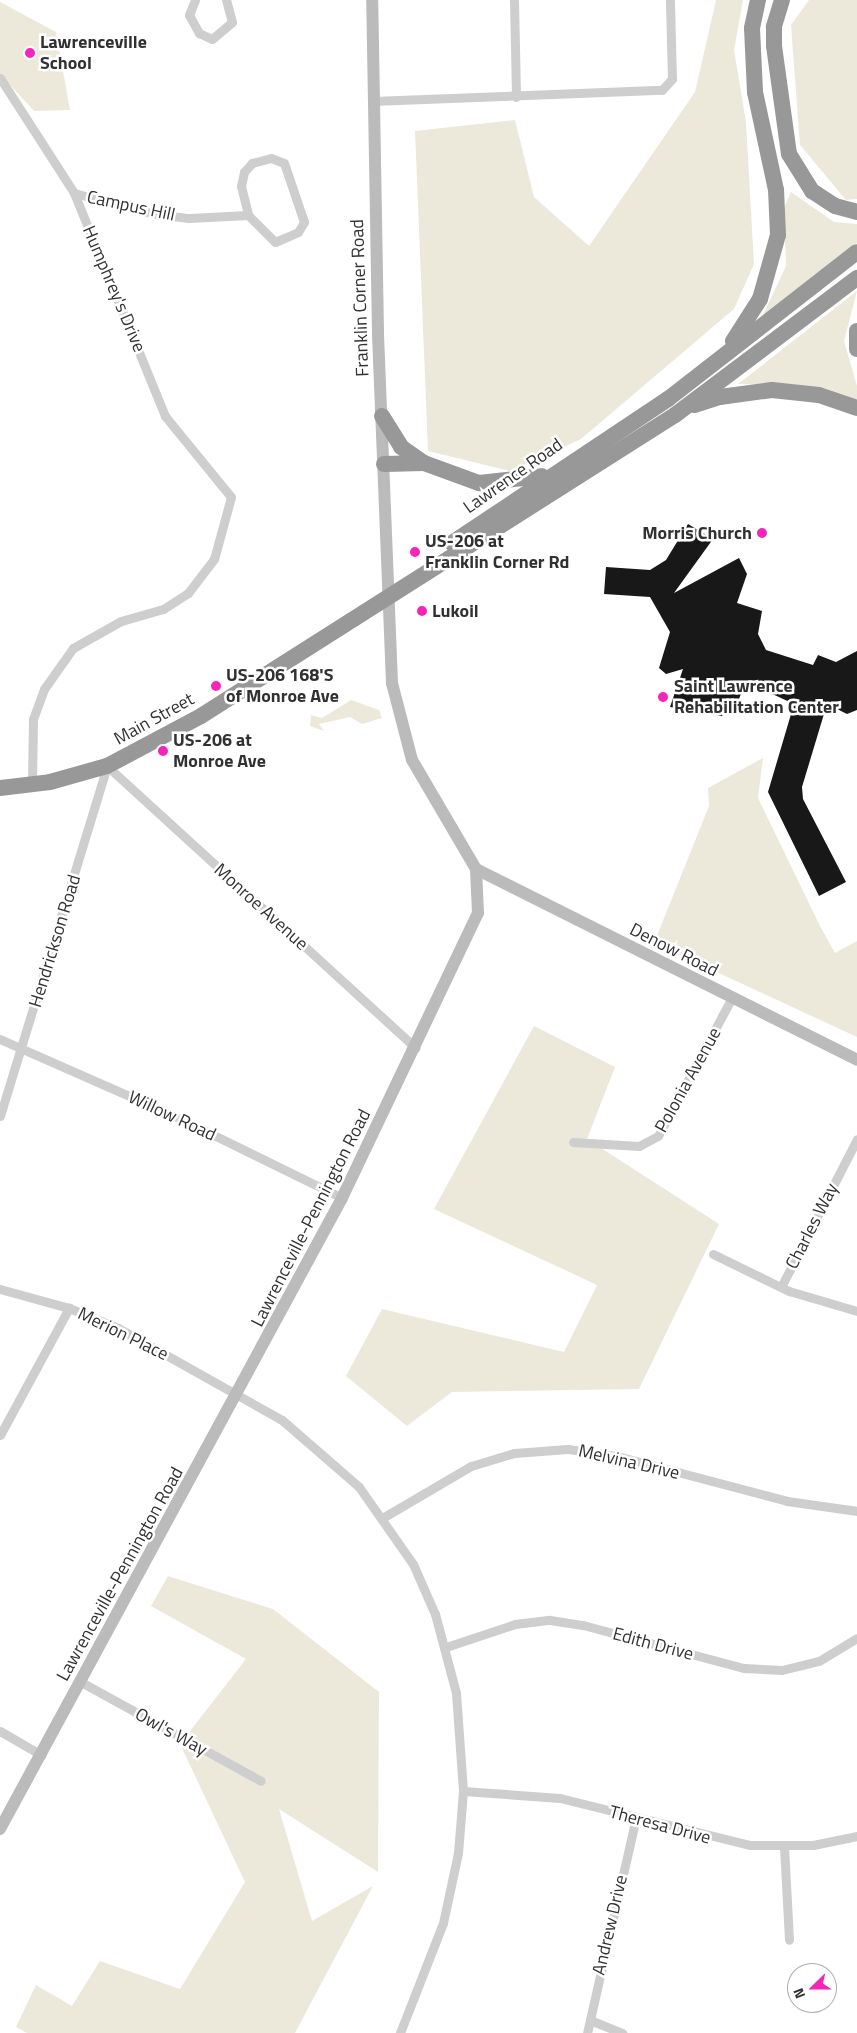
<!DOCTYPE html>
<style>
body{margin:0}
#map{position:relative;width:857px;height:2033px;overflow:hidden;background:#fff;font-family:"Titillium Web",sans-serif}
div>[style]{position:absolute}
.green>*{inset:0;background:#ece9db}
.building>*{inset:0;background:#181818}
.street>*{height:9px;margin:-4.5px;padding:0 4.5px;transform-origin:4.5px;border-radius:4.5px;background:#cecece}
.secondary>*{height:12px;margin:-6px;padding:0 6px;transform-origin:6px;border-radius:6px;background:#bbb}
.highway>*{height:16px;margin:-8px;padding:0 8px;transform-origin:8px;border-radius:8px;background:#989898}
.dots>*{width:14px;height:14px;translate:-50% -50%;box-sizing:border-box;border:2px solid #fff;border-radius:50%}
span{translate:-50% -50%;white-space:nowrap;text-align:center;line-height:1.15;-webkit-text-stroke:5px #fff;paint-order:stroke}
.poi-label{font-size:18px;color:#313131;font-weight:700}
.left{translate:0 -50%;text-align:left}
.right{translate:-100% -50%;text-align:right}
.street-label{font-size:18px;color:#313131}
.north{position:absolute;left:787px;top:1963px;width:50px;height:50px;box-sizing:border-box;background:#fff;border:1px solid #adadad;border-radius:50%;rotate:248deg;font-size:14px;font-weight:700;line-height:20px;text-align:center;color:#313131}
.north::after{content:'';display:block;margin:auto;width:18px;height:22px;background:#f625b9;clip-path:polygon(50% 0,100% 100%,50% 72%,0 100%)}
</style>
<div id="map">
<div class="green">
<div style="clip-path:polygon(716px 0,743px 0,734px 50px,746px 122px,754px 264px,734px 309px,581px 439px,510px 471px,428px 451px,415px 131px,515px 120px,534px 197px,589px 246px,695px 92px)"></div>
<div style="clip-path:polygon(809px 0,857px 0,857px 199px,846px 200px,800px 145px,791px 25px)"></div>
<div style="clip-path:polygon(0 2px,56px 32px,70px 110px,34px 111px,0 74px)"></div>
<div style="clip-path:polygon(791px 192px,834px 222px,857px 224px,857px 243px,763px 315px,786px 266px,784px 208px)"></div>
<div style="clip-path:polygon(857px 291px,844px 341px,857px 386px,857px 402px,798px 385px,738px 384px)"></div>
<div style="clip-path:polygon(351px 700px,379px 710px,382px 718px,362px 724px,350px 717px,319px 724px,324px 731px,310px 726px,311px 715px,322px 718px)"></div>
<div style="clip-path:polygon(763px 758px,758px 798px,820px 926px,835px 953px,857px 941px,857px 1037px,654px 943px,709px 806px,708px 788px)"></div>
<div style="clip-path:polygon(534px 1026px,615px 1067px,587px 1139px,719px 1224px,639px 1389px,452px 1392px,407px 1426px,346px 1376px,382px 1309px,564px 1352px,597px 1285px,434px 1209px)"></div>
<div style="clip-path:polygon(168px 1576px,273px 1609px,379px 1692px,378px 1872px,279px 1809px,312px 1921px,373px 1886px,295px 2033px,27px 2033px,16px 2027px,36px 1985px,72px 2006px,100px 1961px,180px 1989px,245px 1882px,180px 1744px,246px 1659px,151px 1606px)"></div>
</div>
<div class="building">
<div style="clip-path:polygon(688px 524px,713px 539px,674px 593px,739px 558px,747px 574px,737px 603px,762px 611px,758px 634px,766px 650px,813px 665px,818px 655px,836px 662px,857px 651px,857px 710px,847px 714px,827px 704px,802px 787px,803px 799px,846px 882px,819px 896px,768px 792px,794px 704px,746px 682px,736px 706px,722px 716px,670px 707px,683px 669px,666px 674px,659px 668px,670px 632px,650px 597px,604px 594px,606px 567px,650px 570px,666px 560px)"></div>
</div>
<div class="street">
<div style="left:195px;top:0;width:16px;rotate:112deg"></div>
<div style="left:189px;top:15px;width:21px;rotate:61deg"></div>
<div style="left:199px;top:33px;width:14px;rotate:25deg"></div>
<div style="left:212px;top:39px;width:26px;rotate:-40deg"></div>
<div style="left:232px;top:22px;width:23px;rotate:-105deg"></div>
<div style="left:514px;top:0;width:97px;rotate:88.8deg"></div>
<div style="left:0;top:78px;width:137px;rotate:57.2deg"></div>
<div style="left:74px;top:193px;width:241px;rotate:67.8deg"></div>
<div style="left:165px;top:416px;width:104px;rotate:50.8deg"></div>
<div style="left:231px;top:497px;width:64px;rotate:105.3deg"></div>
<div style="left:214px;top:559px;width:43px;rotate:127.4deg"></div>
<div style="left:188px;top:593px;width:30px;rotate:147deg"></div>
<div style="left:163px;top:609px;width:44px;rotate:164.1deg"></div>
<div style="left:121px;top:621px;width:55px;rotate:150.6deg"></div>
<div style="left:73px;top:648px;width:50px;rotate:125.3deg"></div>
<div style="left:44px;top:689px;width:32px;rotate:110deg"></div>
<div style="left:33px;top:719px;width:66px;rotate:90.9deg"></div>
<div style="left:372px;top:101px;width:290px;rotate:-2.2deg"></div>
<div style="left:662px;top:90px;width:15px;rotate:-48deg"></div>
<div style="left:672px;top:79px;width:79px;rotate:-91.5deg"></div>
<div style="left:74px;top:193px;width:84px;rotate:14.5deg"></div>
<div style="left:155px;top:214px;width:34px;rotate:7deg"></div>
<div style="left:189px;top:218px;width:59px;rotate:-2.9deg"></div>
<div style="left:248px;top:215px;width:38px;rotate:45deg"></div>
<div style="left:275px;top:242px;width:25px;rotate:-23deg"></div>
<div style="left:298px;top:232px;width:12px;rotate:-59deg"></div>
<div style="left:304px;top:222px;width:62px;rotate:-108.7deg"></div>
<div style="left:284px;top:163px;width:14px;rotate:-159deg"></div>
<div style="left:271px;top:158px;width:20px;rotate:165deg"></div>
<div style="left:252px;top:163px;width:12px;rotate:132deg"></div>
<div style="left:244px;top:172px;width:14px;rotate:102deg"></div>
<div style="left:241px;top:186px;width:30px;rotate:76deg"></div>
<div style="left:0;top:1039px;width:193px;rotate:23.8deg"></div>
<div style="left:177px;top:1117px;width:184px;rotate:26.1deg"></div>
<div style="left:0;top:1116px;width:366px;rotate:-73deg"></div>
<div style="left:107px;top:766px;width:418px;rotate:42.4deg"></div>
<div style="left:573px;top:1142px;width:66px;rotate:3.5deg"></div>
<div style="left:639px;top:1146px;width:21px;rotate:-28deg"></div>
<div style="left:658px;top:1136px;width:155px;rotate:-61.9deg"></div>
<div style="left:713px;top:1254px;width:85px;rotate:26deg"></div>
<div style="left:789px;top:1291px;width:71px;rotate:16.4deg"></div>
<div style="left:781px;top:1287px;width:166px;rotate:-62.8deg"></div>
<div style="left:0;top:1289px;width:72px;rotate:15.4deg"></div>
<div style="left:69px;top:1308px;width:53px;rotate:22.2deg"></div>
<div style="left:118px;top:1328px;width:188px;rotate:29.3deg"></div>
<div style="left:282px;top:1420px;width:102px;rotate:41deg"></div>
<div style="left:359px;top:1487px;width:94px;rotate:55deg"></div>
<div style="left:413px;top:1564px;width:55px;rotate:66.3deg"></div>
<div style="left:435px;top:1614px;width:82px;rotate:75.1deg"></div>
<div style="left:456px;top:1693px;width:98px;rotate:85.9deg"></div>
<div style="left:463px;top:1791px;width:62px;rotate:94.6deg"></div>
<div style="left:458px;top:1853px;width:72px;rotate:102.1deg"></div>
<div style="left:443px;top:1923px;width:118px;rotate:111.4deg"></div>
<div style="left:0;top:1435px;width:145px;rotate:-61.5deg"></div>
<div style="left:384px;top:1517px;width:101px;rotate:-30.4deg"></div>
<div style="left:471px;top:1466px;width:45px;rotate:-16.8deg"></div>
<div style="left:514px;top:1453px;width:54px;rotate:-4.2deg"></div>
<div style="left:568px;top:1449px;width:49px;rotate:8.1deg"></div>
<div style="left:617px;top:1456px;width:176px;rotate:14.8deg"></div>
<div style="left:787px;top:1501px;width:71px;rotate:8.1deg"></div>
<div style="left:446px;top:1647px;width:73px;rotate:-18.4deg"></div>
<div style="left:515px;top:1624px;width:35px;rotate:-7deg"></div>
<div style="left:550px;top:1620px;width:33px;rotate:9deg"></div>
<div style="left:583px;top:1625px;width:167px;rotate:15deg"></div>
<div style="left:744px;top:1668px;width:38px;rotate:3deg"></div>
<div style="left:782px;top:1670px;width:38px;rotate:-14deg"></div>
<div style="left:819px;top:1661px;width:44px;rotate:-31.2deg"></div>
<div style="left:81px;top:1682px;width:205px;rotate:28.8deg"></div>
<div style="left:0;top:1731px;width:48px;rotate:30.3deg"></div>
<div style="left:463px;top:1791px;width:97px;rotate:4.1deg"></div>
<div style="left:560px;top:1798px;width:196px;rotate:13.9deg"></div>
<div style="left:750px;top:1845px;width:63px"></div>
<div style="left:813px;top:1845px;width:45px;rotate:-11.6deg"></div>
<div style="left:784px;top:1847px;width:93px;rotate:86.9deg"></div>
<div style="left:590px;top:2020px;width:35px;rotate:22deg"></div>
<div style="left:587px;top:2033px;width:221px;rotate:-77.2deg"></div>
</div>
<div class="secondary">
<div style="left:476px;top:869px;width:426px;rotate:26.6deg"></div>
<div style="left:0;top:1829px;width:718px;rotate:-61.54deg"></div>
<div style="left:342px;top:1198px;width:316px;rotate:-64.5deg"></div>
<div style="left:478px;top:913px;width:44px;rotate:-92.6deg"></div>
<div style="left:476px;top:869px;width:126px;rotate:-120.4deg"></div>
<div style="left:412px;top:760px;width:80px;rotate:-104.6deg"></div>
<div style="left:392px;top:683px;width:351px;rotate:-92.3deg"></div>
<div style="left:378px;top:332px;width:332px;rotate:-91deg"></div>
</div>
<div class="highway">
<div style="left:782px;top:0;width:28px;rotate:107deg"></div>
<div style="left:774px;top:27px;width:19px;rotate:90deg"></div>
<div style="left:774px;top:46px;width:109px;rotate:82.1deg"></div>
<div style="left:789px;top:154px;width:44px;rotate:58.1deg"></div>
<div style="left:812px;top:191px;width:27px;rotate:33deg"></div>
<div style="left:835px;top:206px;width:23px;rotate:15deg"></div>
<div style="left:857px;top:331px;width:18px;rotate:90deg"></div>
<div style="left:733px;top:341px;width:50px;rotate:-57.3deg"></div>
<div style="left:760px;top:299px;width:66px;rotate:-74.3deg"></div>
<div style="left:778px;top:235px;width:45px;rotate:-92.5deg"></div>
<div style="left:776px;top:190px;width:100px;rotate:-102.1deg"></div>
<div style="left:755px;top:92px;width:64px;rotate:-92.7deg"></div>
<div style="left:752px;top:28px;width:29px;rotate:-78deg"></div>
<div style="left:695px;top:405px;width:26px;rotate:-18deg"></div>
<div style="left:720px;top:397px;width:52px;rotate:-7.7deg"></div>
<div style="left:772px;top:390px;width:47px;rotate:6.1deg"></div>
<div style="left:819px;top:395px;width:40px;rotate:18.9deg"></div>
<div style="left:382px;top:416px;width:36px;rotate:58deg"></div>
<div style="left:401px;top:447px;width:28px;rotate:35deg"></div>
<div style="left:384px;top:464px;width:40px;rotate:-1.4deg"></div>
<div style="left:424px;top:463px;width:59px;rotate:20deg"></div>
<div style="left:479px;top:483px;width:63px;rotate:-6.3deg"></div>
<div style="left:452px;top:543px;width:260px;rotate:-33.7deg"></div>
<div style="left:668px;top:399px;width:239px;rotate:-37.9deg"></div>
<div style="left:0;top:788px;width:50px;rotate:-6.8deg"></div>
<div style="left:50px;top:782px;width:59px;rotate:-15.7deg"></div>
<div style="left:107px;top:766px;width:106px;rotate:-28deg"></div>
<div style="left:201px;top:716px;width:561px;rotate:-32.42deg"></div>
<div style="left:675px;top:415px;width:228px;rotate:-37deg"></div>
</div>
<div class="dots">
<div style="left:30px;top:53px;background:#f625b9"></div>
<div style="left:762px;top:533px;background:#f625b9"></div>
<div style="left:415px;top:552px;background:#f625b9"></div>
<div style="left:422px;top:611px;background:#f625b9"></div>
<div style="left:216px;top:686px;background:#f625b9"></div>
<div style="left:663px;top:697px;background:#f625b9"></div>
<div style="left:163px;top:751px;background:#f625b9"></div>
</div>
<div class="poi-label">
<span class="left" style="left:40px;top:53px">Lawrenceville<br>School</span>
<span class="right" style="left:752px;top:533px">Morris Church</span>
<span class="left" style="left:425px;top:552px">US-206 at<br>Franklin Corner Rd</span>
<span class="left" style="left:432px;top:611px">Lukoil</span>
<span class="left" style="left:226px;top:686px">US-206 168'S<br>of Monroe Ave</span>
<span class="left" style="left:674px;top:697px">Saint Lawrence<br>Rehabilitation Center</span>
<span class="left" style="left:173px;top:751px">US-206 at<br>Monroe Ave</span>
</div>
<div class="street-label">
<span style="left:131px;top:206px;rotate:12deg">Campus Hill</span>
<span style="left:114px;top:289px;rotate:67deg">Humphrey's Drive</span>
<span style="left:360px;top:298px;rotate:-92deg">Franklin Corner Road</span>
<span style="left:513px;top:476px;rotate:-35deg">Lawrence Road</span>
<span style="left:154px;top:719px;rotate:-29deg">Main Street</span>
<span style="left:261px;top:907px;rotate:42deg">Monroe Avenue</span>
<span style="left:55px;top:941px;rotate:-73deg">Hendrickson Road</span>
<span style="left:674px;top:950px;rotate:27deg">Denow Road</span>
<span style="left:688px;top:1080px;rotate:-61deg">Polonia Avenue</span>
<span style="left:172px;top:1116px;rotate:25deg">Willow Road</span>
<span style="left:311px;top:1218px;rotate:-63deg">Lawrenceville-Pennington Road</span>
<span style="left:812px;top:1226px;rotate:-63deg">Charles Way</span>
<span style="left:123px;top:1334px;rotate:26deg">Merion Place</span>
<span style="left:629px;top:1462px;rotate:13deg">Melvina Drive</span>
<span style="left:120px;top:1574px;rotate:-61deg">Lawrenceville-Pennington Road</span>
<span style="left:653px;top:1644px;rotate:15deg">Edith Drive</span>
<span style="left:171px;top:1732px;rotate:29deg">Owl's Way</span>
<span style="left:660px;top:1825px;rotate:15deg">Theresa Drive</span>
<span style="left:610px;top:1925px;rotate:-77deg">Andrew Drive</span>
</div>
<div class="north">N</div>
</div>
